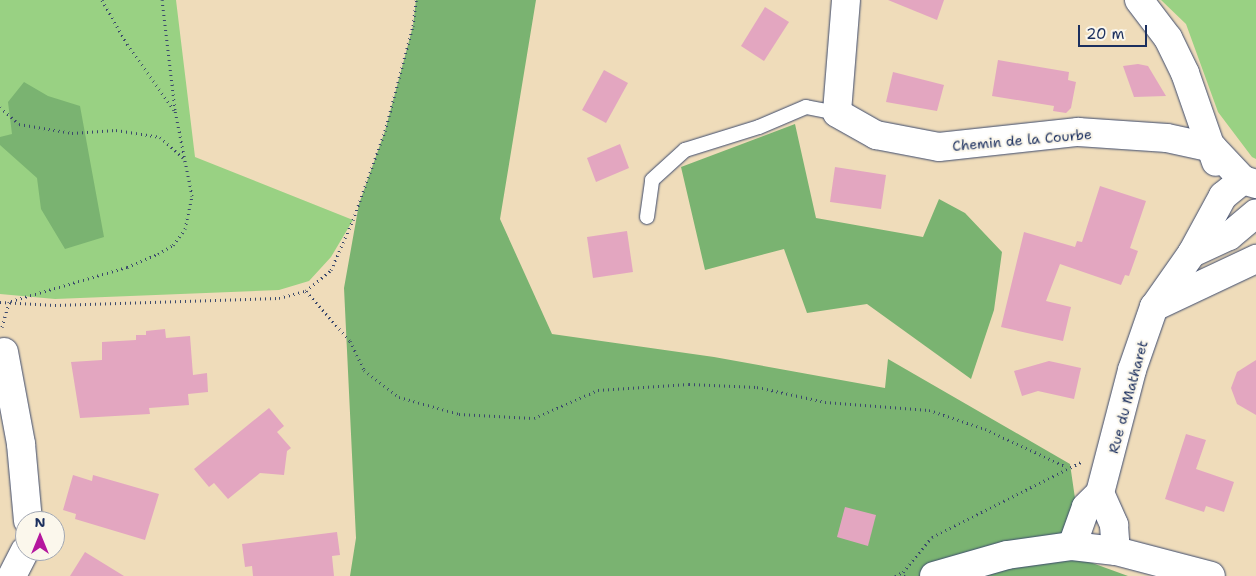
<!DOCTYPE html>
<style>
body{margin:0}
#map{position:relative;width:1256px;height:576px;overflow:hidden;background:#efdcba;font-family:"Shantell Sans",sans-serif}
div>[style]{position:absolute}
.green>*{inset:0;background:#99d183}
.forest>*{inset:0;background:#7ab371}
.building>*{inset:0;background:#e3a6c0}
.path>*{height:3px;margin-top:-1.5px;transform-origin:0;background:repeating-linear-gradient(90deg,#3b496c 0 1px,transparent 0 5px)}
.roads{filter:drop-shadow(0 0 1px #3b496c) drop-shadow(0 0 1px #3b496c)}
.service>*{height:14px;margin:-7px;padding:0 7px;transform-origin:7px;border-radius:7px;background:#fff}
.minor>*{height:28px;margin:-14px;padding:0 14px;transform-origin:14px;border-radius:14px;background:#fff}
.tertiary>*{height:28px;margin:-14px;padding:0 14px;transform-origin:14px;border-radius:14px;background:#fff}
span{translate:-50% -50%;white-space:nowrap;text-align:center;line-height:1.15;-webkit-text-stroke:4px #fbf7ec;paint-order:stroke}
.street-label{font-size:14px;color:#1b2f5e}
.north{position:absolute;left:15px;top:511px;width:50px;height:50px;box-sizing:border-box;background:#fbf7ec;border:1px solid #a1a7b3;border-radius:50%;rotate:0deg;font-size:14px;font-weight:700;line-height:20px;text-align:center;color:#1b2f5e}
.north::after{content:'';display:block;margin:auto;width:18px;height:22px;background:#b5179e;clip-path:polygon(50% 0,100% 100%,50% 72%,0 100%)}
.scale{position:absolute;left:1078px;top:25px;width:69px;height:22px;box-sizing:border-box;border:2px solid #1b2f5e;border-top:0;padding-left:6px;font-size:15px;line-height:18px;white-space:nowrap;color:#1b2f5e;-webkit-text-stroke:4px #fbf7ec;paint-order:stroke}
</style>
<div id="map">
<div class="green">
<div style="clip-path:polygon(0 0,176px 0,195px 157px,353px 220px,331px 257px,309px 281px,279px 290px,55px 299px,0 294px)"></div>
<div style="clip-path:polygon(1161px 0,1256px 0,1256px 159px,1252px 157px,1218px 112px,1186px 24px)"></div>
</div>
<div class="forest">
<div style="clip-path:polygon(416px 0,536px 0,500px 219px,552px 334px,714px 357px,885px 388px,888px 359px,1070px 464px,1084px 560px,1128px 576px,350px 576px,356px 538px,344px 288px,359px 204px,385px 131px,413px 26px)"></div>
<div style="clip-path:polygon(24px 82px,48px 96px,80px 106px,104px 237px,65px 249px,41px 209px,37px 178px,0 145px,0 137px,12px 134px,8px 102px)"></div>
<div style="clip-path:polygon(795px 124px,816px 218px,923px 237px,939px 199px,965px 213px,1002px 252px,994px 310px,971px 379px,867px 304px,807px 313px,784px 249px,705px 270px,681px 167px)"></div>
</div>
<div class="building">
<div style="clip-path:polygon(888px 0,944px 0,937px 20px)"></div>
<div style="clip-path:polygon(765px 7px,789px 22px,764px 61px,741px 46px)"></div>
<div style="clip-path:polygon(998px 60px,1069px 72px,1068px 80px,1076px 82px,1071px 108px,1066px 113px,1053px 111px,1054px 106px,992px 96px)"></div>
<div style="clip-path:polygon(1138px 64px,1148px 66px,1166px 96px,1134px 97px,1123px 66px)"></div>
<div style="clip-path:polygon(604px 70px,628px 83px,606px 123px,582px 110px)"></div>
<div style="clip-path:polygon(893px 72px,944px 85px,937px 111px,886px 102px)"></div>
<div style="clip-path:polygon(620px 144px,629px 168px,596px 182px,587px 158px)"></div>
<div style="clip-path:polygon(835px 167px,886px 175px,881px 209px,830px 202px)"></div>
<div style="clip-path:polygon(1100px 186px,1146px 201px,1130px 248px,1138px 251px,1129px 276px,1125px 275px,1121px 285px,1060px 264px,1046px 301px,1071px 307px,1063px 341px,1001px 327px,1024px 232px,1075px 247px,1077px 241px,1082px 242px)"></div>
<div style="clip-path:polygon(627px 231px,633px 272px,593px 278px,587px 237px)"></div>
<div style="clip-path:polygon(165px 329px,166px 338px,190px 336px,193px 375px,207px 373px,208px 392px,188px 394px,189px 405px,149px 408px,150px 414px,80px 418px,71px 362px,102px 360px,102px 342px,136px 340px,136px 335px,146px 335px,146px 331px)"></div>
<div style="clip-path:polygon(1256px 360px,1256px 415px,1237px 404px,1231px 388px,1237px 372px)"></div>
<div style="clip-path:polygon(1049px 361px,1081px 368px,1074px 399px,1038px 391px,1022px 396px,1014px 371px)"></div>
<div style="clip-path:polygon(269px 408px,284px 426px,277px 432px,291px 448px,287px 451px,284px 475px,260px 473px,228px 499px,214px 483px,209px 487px,194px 469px)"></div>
<div style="clip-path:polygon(1186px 434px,1206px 440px,1196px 469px,1234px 482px,1224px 512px,1206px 506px,1204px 512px,1165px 499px)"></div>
<div style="clip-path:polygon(73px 475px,92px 481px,93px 475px,159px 494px,145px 540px,75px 519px,76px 514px,63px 510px)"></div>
<div style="clip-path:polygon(845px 507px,876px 515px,868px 546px,837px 537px)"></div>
<div style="clip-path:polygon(337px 532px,340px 555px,332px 556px,334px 576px,253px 576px,252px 566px,245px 567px,242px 544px)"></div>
<div style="clip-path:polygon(85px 552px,124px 576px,70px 576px)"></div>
</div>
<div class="path">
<div style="left:102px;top:0;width:51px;rotate:60.4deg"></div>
<div style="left:127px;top:44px;width:81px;rotate:54.5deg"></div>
<div style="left:0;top:107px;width:25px;rotate:42deg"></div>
<div style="left:19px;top:124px;width:54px;rotate:9.6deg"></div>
<div style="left:72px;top:133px;width:44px;rotate:-3.9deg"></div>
<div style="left:116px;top:130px;width:45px;rotate:9deg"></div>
<div style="left:160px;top:137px;width:31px;rotate:42deg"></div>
<div style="left:306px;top:291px;width:67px;rotate:48.7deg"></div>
<div style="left:350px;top:341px;width:32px;rotate:64deg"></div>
<div style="left:364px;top:370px;width:44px;rotate:37.6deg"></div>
<div style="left:399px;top:397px;width:62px;rotate:15.8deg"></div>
<div style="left:459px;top:414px;width:75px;rotate:3.1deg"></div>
<div style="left:534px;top:418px;width:70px;rotate:-23.6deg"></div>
<div style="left:598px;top:390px;width:91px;rotate:-3.8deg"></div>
<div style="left:689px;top:384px;width:68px;rotate:2.5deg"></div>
<div style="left:757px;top:387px;width:70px;rotate:12.4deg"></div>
<div style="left:825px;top:402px;width:104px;rotate:4.4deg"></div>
<div style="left:929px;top:410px;width:59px;rotate:18.7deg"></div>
<div style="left:985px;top:429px;width:90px;rotate:24.9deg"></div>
<div style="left:11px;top:301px;width:121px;rotate:-16.3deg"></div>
<div style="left:127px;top:267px;width:34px;rotate:-23deg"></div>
<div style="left:158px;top:254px;width:17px;rotate:-31deg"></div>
<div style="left:173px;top:245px;width:20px;rotate:-53deg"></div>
<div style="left:185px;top:229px;width:34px;rotate:-78deg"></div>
<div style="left:192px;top:196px;width:88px;rotate:-101.2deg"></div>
<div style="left:175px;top:110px;width:111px;rotate:-96.7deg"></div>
<div style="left:0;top:302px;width:55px;rotate:3.1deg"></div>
<div style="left:55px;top:305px;width:224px;rotate:-1.8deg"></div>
<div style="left:279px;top:298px;width:28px;rotate:-15deg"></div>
<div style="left:306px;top:291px;width:33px;rotate:-40deg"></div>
<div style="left:331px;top:270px;width:55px;rotate:-66.3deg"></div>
<div style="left:353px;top:220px;width:95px;rotate:-70.2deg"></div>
<div style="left:385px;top:131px;width:109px;rotate:-75.1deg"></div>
<div style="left:413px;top:26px;width:26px;rotate:-83deg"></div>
<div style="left:2px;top:327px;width:26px;rotate:-74deg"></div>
<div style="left:895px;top:576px;width:9px;rotate:-27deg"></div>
<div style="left:904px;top:576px;width:4px;rotate:-104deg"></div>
<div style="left:903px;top:572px;width:45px;rotate:-50.4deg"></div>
<div style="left:932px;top:537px;width:169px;rotate:-26.7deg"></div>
</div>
<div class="roads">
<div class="service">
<div style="left:647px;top:217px;width:37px;rotate:-82deg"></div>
<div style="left:652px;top:180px;width:45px;rotate:-42.3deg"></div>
<div style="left:685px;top:150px;width:77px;rotate:-17.3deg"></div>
<div style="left:759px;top:127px;width:51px;rotate:-23.1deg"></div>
<div style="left:806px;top:107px;width:32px;rotate:11deg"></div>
</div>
<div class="minor">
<div style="left:846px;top:0;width:113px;rotate:94.6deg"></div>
<div style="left:837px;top:113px;width:45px;rotate:29.4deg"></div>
<div style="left:876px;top:135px;width:64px;rotate:10.8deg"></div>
<div style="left:939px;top:147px;width:140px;rotate:-6.2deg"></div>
<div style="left:1078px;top:132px;width:89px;rotate:3.9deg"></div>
<div style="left:1167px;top:138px;width:47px;rotate:12.3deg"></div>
<div style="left:1213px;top:148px;width:44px;rotate:46.8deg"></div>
<div style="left:1139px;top:0;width:48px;rotate:52.7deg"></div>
<div style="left:1168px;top:38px;width:39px;rotate:64deg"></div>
<div style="left:1185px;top:73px;width:94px;rotate:70.8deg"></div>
<div style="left:1154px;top:307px;width:113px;rotate:-25.2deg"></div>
<div style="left:4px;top:352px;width:94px;rotate:79.5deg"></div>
<div style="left:21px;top:444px;width:77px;rotate:84.8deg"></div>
<div style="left:12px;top:576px;width:28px;rotate:-63deg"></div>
</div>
<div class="tertiary">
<div style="left:1192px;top:253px;width:41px;rotate:-24.7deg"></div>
<div style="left:1229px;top:236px;width:35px;rotate:-40deg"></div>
<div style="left:1100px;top:493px;width:35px;rotate:66deg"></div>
<div style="left:1114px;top:525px;width:26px;rotate:86deg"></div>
<div style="left:1072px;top:546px;width:41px;rotate:-70.3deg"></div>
<div style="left:1086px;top:507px;width:20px;rotate:-45deg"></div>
<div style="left:1100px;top:493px;width:127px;rotate:-75.4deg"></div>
<div style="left:1132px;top:370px;width:67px;rotate:-70.8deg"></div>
<div style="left:1154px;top:307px;width:66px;rotate:-54.9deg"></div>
<div style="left:1192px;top:253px;width:65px;rotate:-61.5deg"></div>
<div style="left:1223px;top:196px;width:26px;rotate:-39deg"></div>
<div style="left:1243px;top:180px;width:14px;rotate:17deg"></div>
<div style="left:934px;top:576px;width:76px;rotate:-16deg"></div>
<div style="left:1007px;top:555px;width:66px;rotate:-7.9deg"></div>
<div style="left:1072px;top:546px;width:44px;rotate:6.5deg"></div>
<div style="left:1116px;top:551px;width:98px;rotate:14.7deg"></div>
</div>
</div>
<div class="street-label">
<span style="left:1022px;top:140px;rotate:-5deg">Chemin de la Courbe</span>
<span style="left:1128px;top:397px;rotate:-75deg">Rue du Matharet</span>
</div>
<div class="north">N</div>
<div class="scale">20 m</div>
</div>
